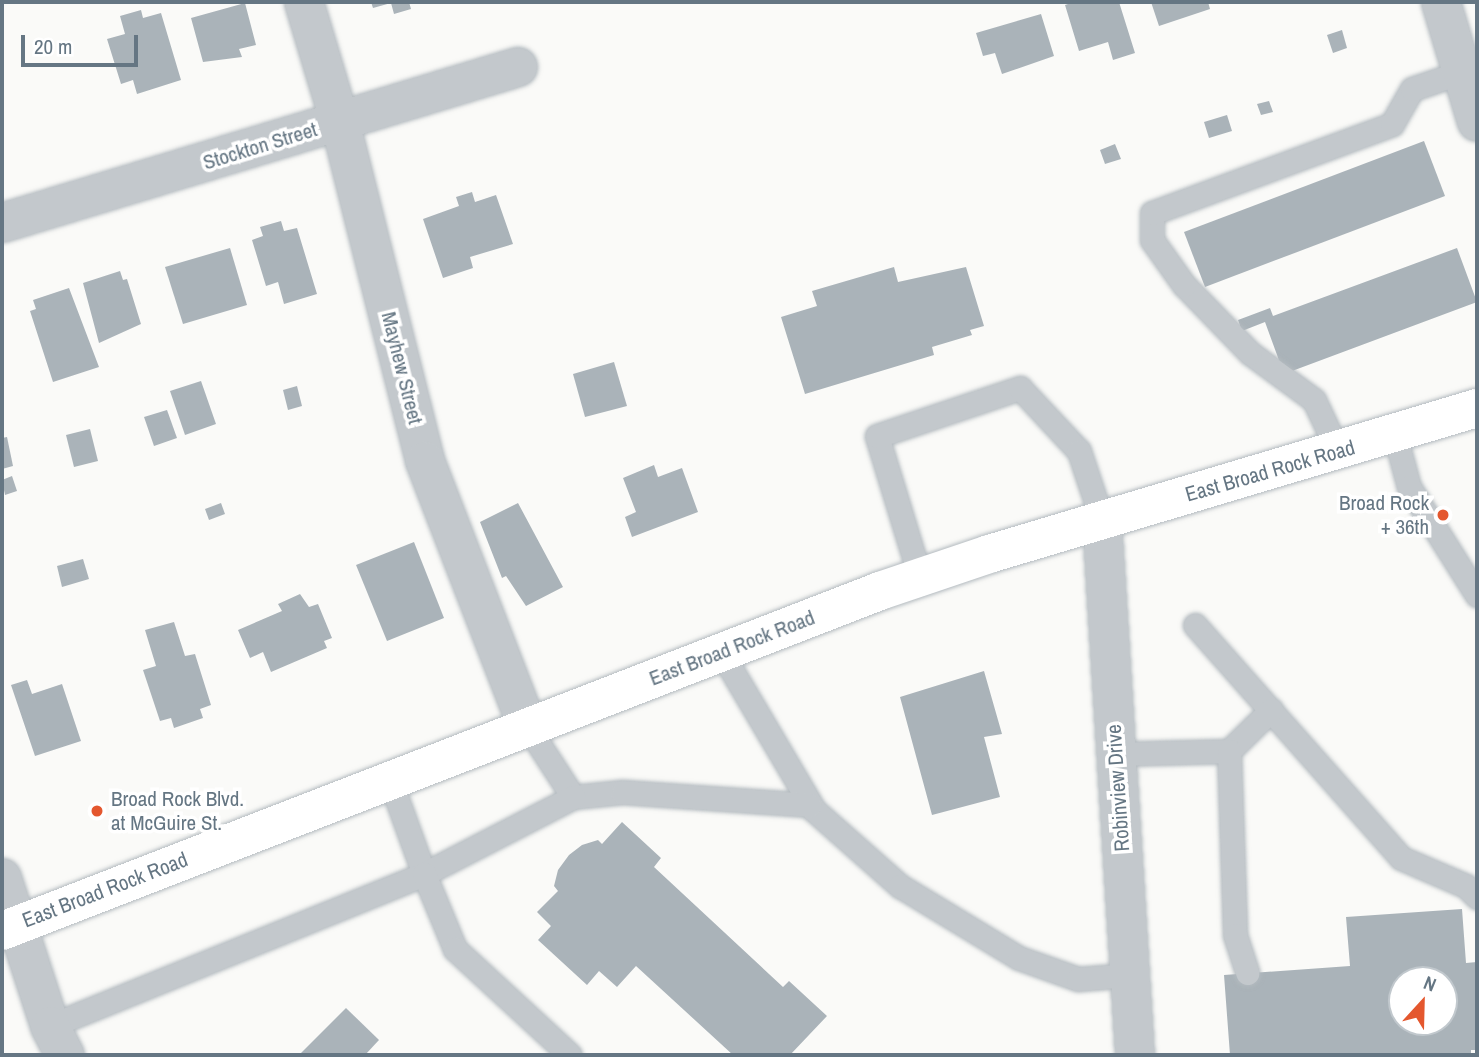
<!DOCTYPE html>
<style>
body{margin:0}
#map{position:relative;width:1479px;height:1057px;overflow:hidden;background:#fafaf8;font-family:"Archivo Narrow",sans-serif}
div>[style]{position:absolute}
.building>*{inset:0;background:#aab3b9}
.roads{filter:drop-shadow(0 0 2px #b3babf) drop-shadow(0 0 2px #b3babf)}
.lane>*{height:23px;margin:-11.5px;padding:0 11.5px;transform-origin:11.5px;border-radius:11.5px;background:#c3c8cc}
.street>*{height:38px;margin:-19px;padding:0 19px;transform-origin:19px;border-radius:19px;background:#c3c8cc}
.secondary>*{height:38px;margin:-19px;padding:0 19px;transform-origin:19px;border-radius:19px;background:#fff}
.dots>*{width:19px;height:19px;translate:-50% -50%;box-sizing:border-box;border:4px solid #fff;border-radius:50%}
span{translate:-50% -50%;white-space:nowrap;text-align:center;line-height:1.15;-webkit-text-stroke:7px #fff;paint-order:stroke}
.street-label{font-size:21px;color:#657683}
.poi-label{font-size:21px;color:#657683}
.right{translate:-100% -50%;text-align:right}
.left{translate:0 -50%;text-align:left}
.frame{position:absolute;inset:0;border:4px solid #657683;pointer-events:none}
.north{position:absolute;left:1388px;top:966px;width:70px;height:70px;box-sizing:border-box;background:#fff;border:2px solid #c1c8cd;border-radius:50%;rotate:22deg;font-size:19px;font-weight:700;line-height:28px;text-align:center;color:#657683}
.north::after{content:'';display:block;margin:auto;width:24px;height:32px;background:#e4572e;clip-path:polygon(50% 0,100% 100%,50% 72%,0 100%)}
.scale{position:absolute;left:21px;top:35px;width:117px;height:32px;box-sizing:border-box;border:4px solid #657683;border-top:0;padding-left:9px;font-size:21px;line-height:24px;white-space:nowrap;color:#657683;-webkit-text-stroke:5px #fff;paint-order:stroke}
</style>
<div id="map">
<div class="building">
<div style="clip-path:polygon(371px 2px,409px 2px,411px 9px,394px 14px,391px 3px,373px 8px)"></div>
<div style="clip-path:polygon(1074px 2px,1119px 2px,1135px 53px,1113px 60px,1108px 42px,1079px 51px,1065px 5px)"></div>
<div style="clip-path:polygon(1151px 2px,1208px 2px,1210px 9px,1159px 26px)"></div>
<div style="clip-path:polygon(245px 3px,256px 45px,239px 49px,242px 57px,203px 62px,191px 18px)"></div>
<div style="clip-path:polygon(141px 10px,143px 18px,161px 13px,181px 80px,137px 94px,133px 80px,121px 84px,107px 39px,125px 34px,120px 16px)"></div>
<div style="clip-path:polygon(1041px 14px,1054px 56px,1002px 74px,995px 53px,983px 56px,976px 33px)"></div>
<div style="clip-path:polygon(1342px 30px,1347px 48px,1333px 53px,1327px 35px)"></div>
<div style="clip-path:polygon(1269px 101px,1273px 112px,1261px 115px,1257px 104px)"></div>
<div style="clip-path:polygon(1227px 115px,1232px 131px,1209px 138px,1204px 122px)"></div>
<div style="clip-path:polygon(1424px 141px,1445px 196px,1205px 287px,1184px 232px)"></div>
<div style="clip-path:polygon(1115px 144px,1121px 159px,1105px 164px,1100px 150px)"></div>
<div style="clip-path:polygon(472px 192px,475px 202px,496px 195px,513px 244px,470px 257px,473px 268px,443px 278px,423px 219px,459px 206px,456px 197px)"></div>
<div style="clip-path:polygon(281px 221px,284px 231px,297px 228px,317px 294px,284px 304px,278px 282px,266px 286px,252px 240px,263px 236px,260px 227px)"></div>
<div style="clip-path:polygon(230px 248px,247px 305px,183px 324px,165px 267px)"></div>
<div style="clip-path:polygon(1457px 248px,1477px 302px,1284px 374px,1265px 322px,1242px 331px,1238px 320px,1270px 308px,1273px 316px)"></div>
<div style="clip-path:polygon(894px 267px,898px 282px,966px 267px,984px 326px,970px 330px,972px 335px,932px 347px,934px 355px,805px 394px,781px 317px,817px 306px,812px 291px)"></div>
<div style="clip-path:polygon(120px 271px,123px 280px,127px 279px,141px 324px,99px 343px,83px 283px)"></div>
<div style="clip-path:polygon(69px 288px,99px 367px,53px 382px,30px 311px,36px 309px,33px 300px)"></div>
<div style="clip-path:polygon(614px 362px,627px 406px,585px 417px,573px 374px)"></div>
<div style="clip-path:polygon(201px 381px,216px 424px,185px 435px,170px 391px)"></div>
<div style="clip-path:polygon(297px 386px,302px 406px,288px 410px,283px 390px)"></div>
<div style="clip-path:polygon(167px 410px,177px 438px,154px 446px,144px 417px)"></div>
<div style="clip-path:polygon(90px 429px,98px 461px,74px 467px,66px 435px)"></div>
<div style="clip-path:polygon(7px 437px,13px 466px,2px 469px,2px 438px)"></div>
<div style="clip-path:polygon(654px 465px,658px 477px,682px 468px,698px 512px,632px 537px,625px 517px,636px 512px,623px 478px)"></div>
<div style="clip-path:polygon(12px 476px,17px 491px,5px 495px,2px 480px)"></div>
<div style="clip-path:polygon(221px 503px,225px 514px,209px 520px,205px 509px)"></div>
<div style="clip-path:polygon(518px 503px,563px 587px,526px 606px,506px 576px,502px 578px,480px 522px)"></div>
<div style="clip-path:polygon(414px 542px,444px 618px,387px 641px,356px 565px)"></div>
<div style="clip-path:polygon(83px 559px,89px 579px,62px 587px,57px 566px)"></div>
<div style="clip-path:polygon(300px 594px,309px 607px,318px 604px,332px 638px,324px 641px,327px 648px,271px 672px,263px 652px,250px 658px,238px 630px,282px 611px,278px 604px)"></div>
<div style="clip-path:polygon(174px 622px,185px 656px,195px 654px,211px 705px,200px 709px,203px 718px,174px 728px,171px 718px,160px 721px,143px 670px,156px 666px,145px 630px)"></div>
<div style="clip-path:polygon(984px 671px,1002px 734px,984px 737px,1000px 797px,932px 815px,900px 697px)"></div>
<div style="clip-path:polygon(27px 680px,32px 694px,62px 684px,81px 741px,35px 756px,11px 685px)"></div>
<div style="clip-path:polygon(622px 822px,661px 858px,654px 867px,783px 987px,789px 981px,827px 1016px,790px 1055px,733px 1055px,636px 966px,617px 987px,599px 971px,587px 985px,538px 940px,551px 926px,537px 912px,558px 891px,554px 886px,558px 870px,569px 855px,582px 845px,598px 840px,602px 844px)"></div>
<div style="clip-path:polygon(evenodd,1462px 909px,1466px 963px,1477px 962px,1477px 1050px,1471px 1050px,1471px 1055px,1230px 1055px,1224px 975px,1350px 966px,1346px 917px,1462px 909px,1402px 980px,1444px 980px,1444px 1022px,1402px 1022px,1402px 980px)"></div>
<div style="clip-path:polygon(346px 1008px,379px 1040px,365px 1055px,299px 1055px)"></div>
</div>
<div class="roads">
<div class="lane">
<div style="left:1395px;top:435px;width:54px;rotate:74.9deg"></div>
<div style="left:1409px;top:487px;width:128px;rotate:57.8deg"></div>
<div style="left:1338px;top:451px;width:56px;rotate:-115.2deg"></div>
<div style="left:1314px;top:400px;width:79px;rotate:-143.7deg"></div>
<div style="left:1250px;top:353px;width:95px;rotate:-134.1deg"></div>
<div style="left:1184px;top:285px;width:55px;rotate:-125.4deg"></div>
<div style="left:1152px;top:240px;width:27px;rotate:-90deg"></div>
<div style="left:1152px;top:213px;width:256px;rotate:-20.3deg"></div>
<div style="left:1392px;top:124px;width:40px;rotate:-60.3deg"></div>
<div style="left:1412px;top:89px;width:53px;rotate:-18.8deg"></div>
<div style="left:920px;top:577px;width:147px;rotate:-107deg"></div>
<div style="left:877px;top:436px;width:151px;rotate:-18.6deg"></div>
<div style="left:1020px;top:388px;width:86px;rotate:46.9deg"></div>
<div style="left:1079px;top:451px;width:73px;rotate:71.6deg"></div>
<div style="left:1195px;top:625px;width:311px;rotate:48.5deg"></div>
<div style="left:1401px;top:858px;width:71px;rotate:23.3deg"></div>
<div style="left:1466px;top:886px;width:16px;rotate:45deg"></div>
<div style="left:721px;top:652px;width:183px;rotate:59.5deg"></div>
<div style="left:814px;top:810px;width:115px;rotate:41.5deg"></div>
<div style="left:900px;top:886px;width:139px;rotate:31.2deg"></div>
<div style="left:1019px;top:958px;width:63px;rotate:19.6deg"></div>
<div style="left:1078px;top:979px;width:52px;rotate:-4.4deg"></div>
<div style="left:527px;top:726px;width:85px;rotate:57.1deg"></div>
<div style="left:573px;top:797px;width:50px;rotate:-5.7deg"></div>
<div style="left:623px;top:792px;width:187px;rotate:4deg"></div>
<div style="left:1229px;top:751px;width:59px;rotate:-44.3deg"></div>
<div style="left:1116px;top:754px;width:113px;rotate:-1.5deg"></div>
<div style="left:1229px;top:751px;width:184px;rotate:88.1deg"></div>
<div style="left:1235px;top:935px;width:40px;rotate:72deg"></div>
<div style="left:390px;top:780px;width:100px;rotate:70.1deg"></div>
<div style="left:424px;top:874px;width:168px;rotate:-27.3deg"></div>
<div style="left:50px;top:1026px;width:404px;rotate:-22.1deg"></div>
<div style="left:424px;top:874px;width:81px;rotate:67.5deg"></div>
<div style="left:455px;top:949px;width:156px;rotate:42.7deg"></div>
</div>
<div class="street">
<div style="left:304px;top:2px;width:125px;rotate:73.3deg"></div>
<div style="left:340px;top:122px;width:349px;rotate:75.9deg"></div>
<div style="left:425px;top:461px;width:284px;rotate:68.9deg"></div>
<div style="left:1441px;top:2px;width:125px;rotate:73.3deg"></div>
<div style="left:2px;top:223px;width:539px;rotate:-16.82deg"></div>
<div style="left:1102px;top:520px;width:536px;rotate:86.47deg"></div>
<div style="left:2px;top:878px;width:156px;rotate:72deg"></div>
<div style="left:50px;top:1026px;width:33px;rotate:63deg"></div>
</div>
<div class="secondary">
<div style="left:2px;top:931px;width:942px;rotate:-21.17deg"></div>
<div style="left:880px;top:591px;width:115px;rotate:-18.7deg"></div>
<div style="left:989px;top:554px;width:509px;rotate:-16.66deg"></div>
</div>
</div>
<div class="dots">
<div style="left:1443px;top:515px;background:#e4572e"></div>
<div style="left:97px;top:811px;background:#e4572e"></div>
</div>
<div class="street-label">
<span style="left:260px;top:146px;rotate:-17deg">Stockton Street</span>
<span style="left:402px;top:368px;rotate:76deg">Mayhew Street</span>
<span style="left:1270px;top:471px;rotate:-16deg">East Broad Rock Road</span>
<span style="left:732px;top:648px;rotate:-21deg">East Broad Rock Road</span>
<span style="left:1118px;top:788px;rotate:-94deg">Robinview Drive</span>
<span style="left:105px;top:890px;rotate:-21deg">East Broad Rock Road</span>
</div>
<div class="poi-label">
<span class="right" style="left:1429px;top:515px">Broad Rock<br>+ 36th</span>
<span class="left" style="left:111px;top:811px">Broad Rock Blvd.<br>at McGuire St.</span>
</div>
<div class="frame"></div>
<div class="north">N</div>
<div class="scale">20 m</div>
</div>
